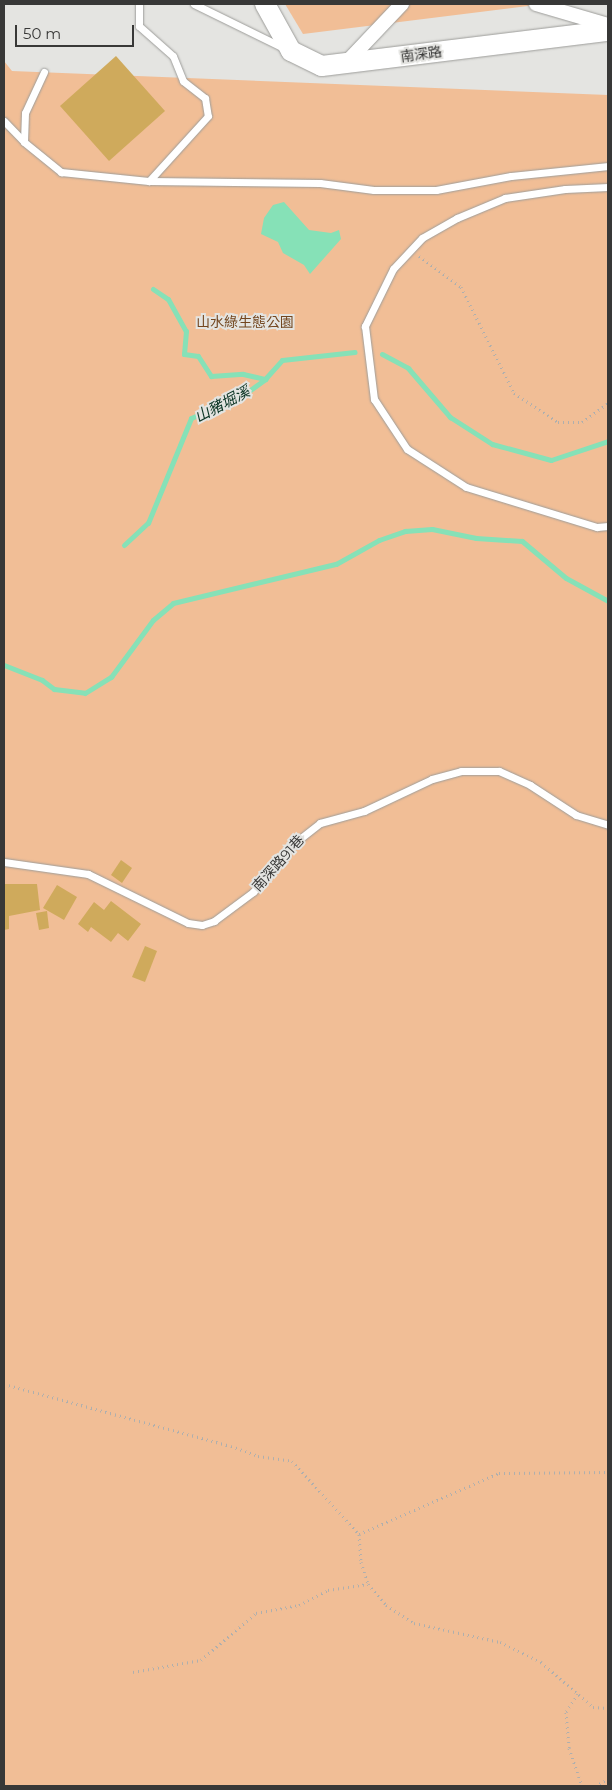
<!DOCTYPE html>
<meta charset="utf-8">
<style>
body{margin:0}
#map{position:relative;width:612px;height:1790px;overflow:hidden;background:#e4e4e1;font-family:Montserrat,"Noto Sans TC",sans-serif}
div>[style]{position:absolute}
.green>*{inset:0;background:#f1be96}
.water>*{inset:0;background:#86e1b7}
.stream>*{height:5px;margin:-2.5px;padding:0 2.5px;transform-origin:2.5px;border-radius:2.5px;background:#86e1b7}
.building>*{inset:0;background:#cfaa5c}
.path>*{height:3px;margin-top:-1.5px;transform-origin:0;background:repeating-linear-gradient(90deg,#afafad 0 1px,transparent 0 5px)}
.roads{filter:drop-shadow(0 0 1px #9d9d9a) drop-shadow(0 0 1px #9d9d9a)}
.service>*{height:7px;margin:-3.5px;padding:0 3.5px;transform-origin:3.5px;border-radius:3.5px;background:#fff}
.minor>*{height:14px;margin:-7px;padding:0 7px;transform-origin:7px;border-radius:7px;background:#fff}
.secondary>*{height:20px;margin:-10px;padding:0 10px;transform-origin:10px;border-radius:10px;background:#fff}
span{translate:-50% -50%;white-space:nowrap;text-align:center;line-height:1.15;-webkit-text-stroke:4px #e4e4e1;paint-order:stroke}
.street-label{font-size:14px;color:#383837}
.park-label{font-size:14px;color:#73461f}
.water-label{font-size:15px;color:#0a3424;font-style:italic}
.frame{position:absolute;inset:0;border:5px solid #383837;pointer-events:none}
.scale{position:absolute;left:15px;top:25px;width:119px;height:22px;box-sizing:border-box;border:2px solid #383837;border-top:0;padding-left:6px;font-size:15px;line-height:18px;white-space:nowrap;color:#383837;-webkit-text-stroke:4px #e4e4e1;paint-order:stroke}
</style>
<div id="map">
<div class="green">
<div style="clip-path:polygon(285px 4px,544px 4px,303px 34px)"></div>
<div style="clip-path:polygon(4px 61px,12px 71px,608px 95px,608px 1786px,4px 1786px)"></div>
</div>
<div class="water">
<div style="clip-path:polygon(284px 202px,309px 230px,331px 233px,339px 230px,341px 239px,310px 274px,304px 265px,283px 253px,278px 242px,261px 234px,264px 218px,273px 205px)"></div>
</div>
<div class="stream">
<div style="left:153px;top:289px;width:18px;rotate:34deg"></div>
<div style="left:168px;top:299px;width:37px;rotate:61deg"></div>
<div style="left:186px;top:331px;width:23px;rotate:95deg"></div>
<div style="left:184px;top:354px;width:14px;rotate:8deg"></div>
<div style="left:198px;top:356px;width:24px;rotate:57deg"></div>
<div style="left:211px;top:376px;width:32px;rotate:-4deg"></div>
<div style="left:243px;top:374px;width:23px;rotate:13deg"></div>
<div style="left:382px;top:354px;width:30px;rotate:28deg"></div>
<div style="left:408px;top:368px;width:65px;rotate:49.4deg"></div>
<div style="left:450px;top:417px;width:50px;rotate:32.7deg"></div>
<div style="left:492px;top:444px;width:61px;rotate:15.2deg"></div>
<div style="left:551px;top:460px;width:60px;rotate:-18.4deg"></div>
<div style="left:124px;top:545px;width:33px;rotate:-43deg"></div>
<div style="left:148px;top:523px;width:113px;rotate:-67.7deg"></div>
<div style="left:191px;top:418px;width:56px;rotate:-23.3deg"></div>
<div style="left:242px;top:396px;width:29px;rotate:-36deg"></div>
<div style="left:265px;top:379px;width:25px;rotate:-48deg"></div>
<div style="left:282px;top:360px;width:73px;rotate:-6.3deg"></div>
<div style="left:4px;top:665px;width:41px;rotate:21.5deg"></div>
<div style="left:42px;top:680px;width:15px;rotate:37deg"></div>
<div style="left:54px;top:689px;width:31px;rotate:7deg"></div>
<div style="left:85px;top:693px;width:31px;rotate:-32deg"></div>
<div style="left:111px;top:677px;width:71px;rotate:-53.6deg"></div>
<div style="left:153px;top:620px;width:26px;rotate:-40deg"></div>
<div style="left:173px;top:603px;width:168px;rotate:-13.5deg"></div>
<div style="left:336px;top:564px;width:49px;rotate:-29.2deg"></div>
<div style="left:379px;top:540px;width:28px;rotate:-19deg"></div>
<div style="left:405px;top:531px;width:27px;rotate:-4deg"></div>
<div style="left:432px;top:529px;width:45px;rotate:11.6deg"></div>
<div style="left:476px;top:538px;width:46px;rotate:3.7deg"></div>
<div style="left:522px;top:541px;width:57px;rotate:40.1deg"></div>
<div style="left:566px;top:578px;width:48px;rotate:28.7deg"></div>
</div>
<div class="building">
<div style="clip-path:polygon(116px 56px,165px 111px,109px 161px,60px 106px)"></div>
<div style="clip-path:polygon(121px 860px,132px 868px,122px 883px,111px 875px)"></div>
<div style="clip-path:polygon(4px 884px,37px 884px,40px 910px,9px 916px,9px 929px,4px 930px)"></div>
<div style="clip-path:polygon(57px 885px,77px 897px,64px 920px,43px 908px)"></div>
<div style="clip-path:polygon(111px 901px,141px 924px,128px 941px,118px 933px,111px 942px,91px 927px,88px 932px,78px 924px,94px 902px,104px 910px)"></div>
<div style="clip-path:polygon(47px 911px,49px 928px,39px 930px,36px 913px)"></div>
<div style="clip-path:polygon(145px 946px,157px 951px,145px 982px,132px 977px)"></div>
</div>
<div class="path">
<div style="left:419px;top:256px;width:52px;rotate:36.4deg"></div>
<div style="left:461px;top:287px;width:119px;rotate:63.4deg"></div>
<div style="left:514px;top:393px;width:53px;rotate:33.4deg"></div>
<div style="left:558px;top:422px;width:24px"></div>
<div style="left:582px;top:422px;width:32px;rotate:-36deg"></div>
<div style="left:4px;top:1384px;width:235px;rotate:15.3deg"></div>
<div style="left:231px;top:1446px;width:29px;rotate:20deg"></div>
<div style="left:258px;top:1456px;width:34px;rotate:8deg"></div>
<div style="left:292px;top:1461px;width:99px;rotate:47.5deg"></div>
<div style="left:359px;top:1534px;width:28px;rotate:86deg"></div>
<div style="left:361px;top:1562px;width:23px;rotate:72deg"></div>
<div style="left:368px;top:1584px;width:28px;rotate:49deg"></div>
<div style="left:386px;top:1605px;width:33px;rotate:33deg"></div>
<div style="left:414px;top:1623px;width:88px;rotate:12.5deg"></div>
<div style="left:500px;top:1642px;width:46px;rotate:26deg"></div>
<div style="left:541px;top:1662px;width:69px;rotate:40.9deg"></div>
<div style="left:593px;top:1707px;width:15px;rotate:4deg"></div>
<div style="left:359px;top:1534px;width:153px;rotate:-23.5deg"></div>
<div style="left:499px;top:1473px;width:109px;rotate:-0.5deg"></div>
<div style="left:133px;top:1672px;width:69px;rotate:-10deg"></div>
<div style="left:201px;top:1660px;width:72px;rotate:-40.5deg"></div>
<div style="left:256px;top:1613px;width:44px;rotate:-10.5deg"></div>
<div style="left:299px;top:1605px;width:33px;rotate:-27deg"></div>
<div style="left:328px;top:1590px;width:40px;rotate:-8.5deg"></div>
<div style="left:578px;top:1694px;width:22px;rotate:124deg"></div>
<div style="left:566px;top:1712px;width:36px;rotate:85deg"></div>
<div style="left:569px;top:1748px;width:40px;rotate:71.1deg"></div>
<div style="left:595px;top:1786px;width:15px;rotate:-28deg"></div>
</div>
<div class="roads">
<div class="service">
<div style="left:139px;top:4px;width:22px;rotate:90deg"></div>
<div style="left:139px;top:26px;width:45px;rotate:41.4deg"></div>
<div style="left:173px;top:56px;width:27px;rotate:68deg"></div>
<div style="left:183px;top:81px;width:28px;rotate:38deg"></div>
<div style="left:205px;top:98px;width:18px;rotate:81deg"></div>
<div style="left:208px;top:116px;width:88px;rotate:132.2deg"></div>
<div style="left:149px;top:181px;width:171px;rotate:0.7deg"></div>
<div style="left:320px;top:183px;width:54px;rotate:7.4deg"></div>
<div style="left:374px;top:190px;width:62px"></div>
<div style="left:436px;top:190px;width:76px;rotate:-10.6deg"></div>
<div style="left:511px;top:176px;width:98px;rotate:-5.9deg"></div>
<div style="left:194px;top:4px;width:100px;rotate:26.1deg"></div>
<div style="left:44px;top:72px;width:45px;rotate:114.9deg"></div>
<div style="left:25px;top:113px;width:29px;rotate:92deg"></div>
<div style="left:24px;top:142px;width:48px;rotate:39deg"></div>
<div style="left:61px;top:172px;width:88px;rotate:5.8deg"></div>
<div style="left:4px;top:121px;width:29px;rotate:46deg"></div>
<div style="left:608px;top:187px;width:43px;rotate:177.3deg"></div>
<div style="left:565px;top:189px;width:61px;rotate:171.5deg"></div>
<div style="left:505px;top:198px;width:52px;rotate:157.4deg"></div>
<div style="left:457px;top:218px;width:40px;rotate:150.3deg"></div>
<div style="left:422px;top:238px;width:42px;rotate:133.1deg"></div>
<div style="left:393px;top:269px;width:64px;rotate:116.2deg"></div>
<div style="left:365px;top:326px;width:74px;rotate:83deg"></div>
<div style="left:374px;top:399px;width:60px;rotate:56.6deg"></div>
<div style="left:407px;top:449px;width:70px;rotate:32.8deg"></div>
<div style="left:466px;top:487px;width:137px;rotate:17deg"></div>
<div style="left:597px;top:527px;width:11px;rotate:-5deg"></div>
<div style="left:4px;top:862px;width:85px;rotate:8.1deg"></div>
<div style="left:88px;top:874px;width:111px;rotate:26.1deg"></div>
<div style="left:188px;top:923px;width:14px;rotate:8deg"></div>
<div style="left:202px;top:925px;width:13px;rotate:-18deg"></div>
<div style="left:214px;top:921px;width:49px;rotate:-36.6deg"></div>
<div style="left:253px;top:892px;width:61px;rotate:-50.3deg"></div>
<div style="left:292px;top:845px;width:36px;rotate:-38deg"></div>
<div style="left:320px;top:823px;width:46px;rotate:-15.3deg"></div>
<div style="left:364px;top:811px;width:75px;rotate:-25.2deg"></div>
<div style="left:432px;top:779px;width:30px;rotate:-15deg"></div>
<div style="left:461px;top:771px;width:38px"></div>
<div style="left:499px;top:771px;width:34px;rotate:24deg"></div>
<div style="left:530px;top:785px;width:55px;rotate:33.1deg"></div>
<div style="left:576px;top:815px;width:34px;rotate:17deg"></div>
</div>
<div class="minor">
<div style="left:536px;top:4px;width:75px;rotate:16.3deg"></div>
<div style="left:345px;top:64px;width:83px;rotate:-46.5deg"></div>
</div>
<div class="secondary">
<div style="left:265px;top:4px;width:54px;rotate:61deg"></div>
<div style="left:291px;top:51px;width:34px;rotate:26deg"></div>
<div style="left:322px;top:66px;width:288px;rotate:-7deg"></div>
</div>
</div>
<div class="street-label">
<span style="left:421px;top:54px;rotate:-8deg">南深路</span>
<span style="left:278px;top:863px;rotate:-48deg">南深路91巷</span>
</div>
<div class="park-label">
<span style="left:245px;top:322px">山水綠生態公園</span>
</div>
<div class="water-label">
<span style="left:222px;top:404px;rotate:-28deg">山豬堀溪</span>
</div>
<div class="frame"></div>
<div class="scale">50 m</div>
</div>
